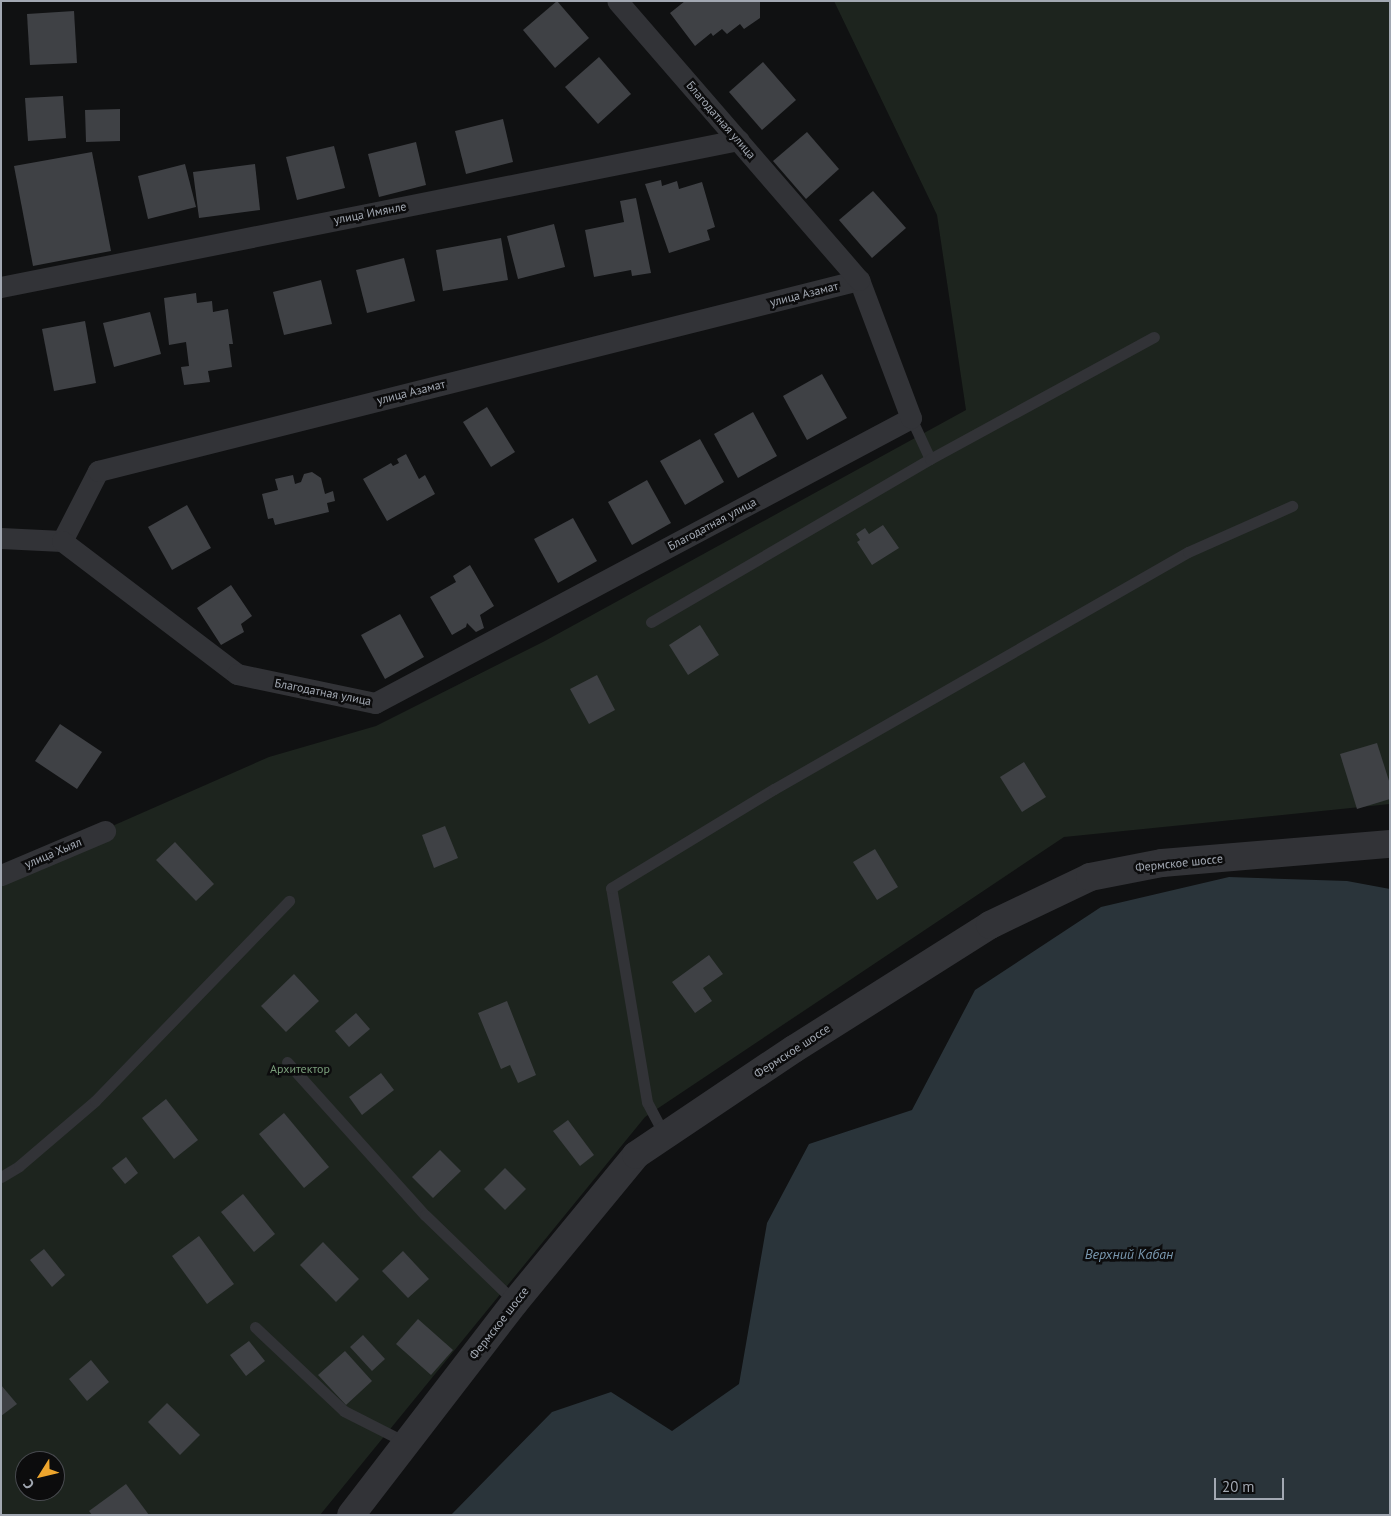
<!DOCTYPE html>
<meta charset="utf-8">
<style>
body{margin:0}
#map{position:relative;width:1391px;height:1516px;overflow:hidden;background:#101112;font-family:"PT Sans",sans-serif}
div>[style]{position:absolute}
.green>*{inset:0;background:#1d241e}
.water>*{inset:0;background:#2a343a}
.building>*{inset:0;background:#3f4145}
.service>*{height:11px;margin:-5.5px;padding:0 5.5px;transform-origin:5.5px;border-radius:5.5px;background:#323337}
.minor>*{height:21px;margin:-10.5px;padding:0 10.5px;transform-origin:10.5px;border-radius:10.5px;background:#323337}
.tertiary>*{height:28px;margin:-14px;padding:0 14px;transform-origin:14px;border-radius:14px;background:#323337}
span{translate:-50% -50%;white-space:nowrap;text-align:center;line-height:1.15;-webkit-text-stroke:5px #0c0c0d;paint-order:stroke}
.street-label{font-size:12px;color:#a2a8b2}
.park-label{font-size:12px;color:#799d7a}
.water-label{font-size:14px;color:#7997ae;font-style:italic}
.frame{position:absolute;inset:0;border:2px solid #a2a8b2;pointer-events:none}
.north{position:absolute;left:15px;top:1451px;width:50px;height:50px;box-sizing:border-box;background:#0c0c0d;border:1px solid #484a4f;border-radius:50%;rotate:234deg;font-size:14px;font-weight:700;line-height:20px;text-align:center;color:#a2a8b2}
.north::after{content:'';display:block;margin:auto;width:18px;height:22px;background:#eda52d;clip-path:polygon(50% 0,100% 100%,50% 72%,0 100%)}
.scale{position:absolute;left:1214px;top:1478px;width:70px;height:22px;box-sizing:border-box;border:2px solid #a2a8b2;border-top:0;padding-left:6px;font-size:15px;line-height:18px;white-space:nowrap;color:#a2a8b2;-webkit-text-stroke:4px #0c0c0d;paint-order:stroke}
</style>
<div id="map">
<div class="green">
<div style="clip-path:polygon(evenodd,834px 1px,1390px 1px,1390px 804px,1064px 837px,645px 1117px,320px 1515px,1px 1515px,1px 875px,269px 757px,376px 726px,543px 642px,966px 410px,937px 215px,834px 1px,25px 1461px,55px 1461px,55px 1491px,25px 1491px,25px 1461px)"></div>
</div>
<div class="water">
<div style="clip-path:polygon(1229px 877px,1347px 881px,1390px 889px,1390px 1515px,451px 1515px,552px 1412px,611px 1392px,672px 1431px,739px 1384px,767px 1223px,809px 1144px,912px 1110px,975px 990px,1101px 907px)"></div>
</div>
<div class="building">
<div style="clip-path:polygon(557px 1px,589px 38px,555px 68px,523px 30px)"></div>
<div style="clip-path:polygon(685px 1px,760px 1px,760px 18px,744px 29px,740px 24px,727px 34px,722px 29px,713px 36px,711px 33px,695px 46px,670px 13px)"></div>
<div style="clip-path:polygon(74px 11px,77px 63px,30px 65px,27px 14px)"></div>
<div style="clip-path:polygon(599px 57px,631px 94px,598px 124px,565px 87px)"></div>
<div style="clip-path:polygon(763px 62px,796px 100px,762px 130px,729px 92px)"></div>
<div style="clip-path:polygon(63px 96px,66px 138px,28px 141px,25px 98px)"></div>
<div style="clip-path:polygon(120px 109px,120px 141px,86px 142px,85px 110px)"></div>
<div style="clip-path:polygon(503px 119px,513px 162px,466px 174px,455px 131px)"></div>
<div style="clip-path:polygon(807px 132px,839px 169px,806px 199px,773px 161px)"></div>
<div style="clip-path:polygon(416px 142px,426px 185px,379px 197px,368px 154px)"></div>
<div style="clip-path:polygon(334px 146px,345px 188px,297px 200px,286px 157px)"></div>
<div style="clip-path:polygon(92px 152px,111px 251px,33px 266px,14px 166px)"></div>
<div style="clip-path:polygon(185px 164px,196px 207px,148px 219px,138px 176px)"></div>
<div style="clip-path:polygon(255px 164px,260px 210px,199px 218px,193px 172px)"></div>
<div style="clip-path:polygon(661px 180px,662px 186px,677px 181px,679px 189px,702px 182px,715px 227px,707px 230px,710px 240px,669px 253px,645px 184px)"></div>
<div style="clip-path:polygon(873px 191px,906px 228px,872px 258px,839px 220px)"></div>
<div style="clip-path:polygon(636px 198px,651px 273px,632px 276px,631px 270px,594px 277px,585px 230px,624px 222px,620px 201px)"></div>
<div style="clip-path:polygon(554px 224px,565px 267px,518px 279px,507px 236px)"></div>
<div style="clip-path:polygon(501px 238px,508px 280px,443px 291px,436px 250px)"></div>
<div style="clip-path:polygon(404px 258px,415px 301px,367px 313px,356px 270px)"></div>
<div style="clip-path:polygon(321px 280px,332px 324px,284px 335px,273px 292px)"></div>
<div style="clip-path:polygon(196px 293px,197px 303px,212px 301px,213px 312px,228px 309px,233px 344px,229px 344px,232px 367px,208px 371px,210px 382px,184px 385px,181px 367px,189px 366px,186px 342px,169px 345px,164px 298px)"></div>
<div style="clip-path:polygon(150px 312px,161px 354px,114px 367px,103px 323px)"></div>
<div style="clip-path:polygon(85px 321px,96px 383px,54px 391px,42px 329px)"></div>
<div style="clip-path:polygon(822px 374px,847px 418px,807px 440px,783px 396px)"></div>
<div style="clip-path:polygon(487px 407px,515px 452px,491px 467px,463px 422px)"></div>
<div style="clip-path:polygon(753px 412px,777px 456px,738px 478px,714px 434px)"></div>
<div style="clip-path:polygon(700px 439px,724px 482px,685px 505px,660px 461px)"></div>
<div style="clip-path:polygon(406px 454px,419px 479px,425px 475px,435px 494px,387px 521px,363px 479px,391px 463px,393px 466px,399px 463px,397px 459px)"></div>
<div style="clip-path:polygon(312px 472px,321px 478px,325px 494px,333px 491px,335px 501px,327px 503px,329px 512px,275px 525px,273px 518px,268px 519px,262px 494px,278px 490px,275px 479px,293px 475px,295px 484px,301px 482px,304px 474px)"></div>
<div style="clip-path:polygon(647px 480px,671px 523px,632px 545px,608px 502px)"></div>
<div style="clip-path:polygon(187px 505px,211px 548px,172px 570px,148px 527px)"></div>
<div style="clip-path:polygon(573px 518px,597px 561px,558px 583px,534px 539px)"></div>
<div style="clip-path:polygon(883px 525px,899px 548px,872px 565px,857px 542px,860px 540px,856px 534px,865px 528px,869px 534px)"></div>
<div style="clip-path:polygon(470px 565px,494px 606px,480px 615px,484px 628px,476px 632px,467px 623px,466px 627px,452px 635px,430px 597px,456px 582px,453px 576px)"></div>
<div style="clip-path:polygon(231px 585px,252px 616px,241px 624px,244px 632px,221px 645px,197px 608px)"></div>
<div style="clip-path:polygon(400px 614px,424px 657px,385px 679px,361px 635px)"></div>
<div style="clip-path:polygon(700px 625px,719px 655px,688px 675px,669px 645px)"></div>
<div style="clip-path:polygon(597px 675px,615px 710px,589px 724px,570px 689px)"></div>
<div style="clip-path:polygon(60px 724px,102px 752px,77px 789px,35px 761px)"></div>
<div style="clip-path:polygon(1377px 743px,1390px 784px,1390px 799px,1357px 809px,1340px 754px)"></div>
<div style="clip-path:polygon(1024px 762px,1046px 797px,1022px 812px,1000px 777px)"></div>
<div style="clip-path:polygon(445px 826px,458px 858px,434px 868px,422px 835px)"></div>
<div style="clip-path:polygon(175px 842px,214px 884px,196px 901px,156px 860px)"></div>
<div style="clip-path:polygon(875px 849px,898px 887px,877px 900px,853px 862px)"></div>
<div style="clip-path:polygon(709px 955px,723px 974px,703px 988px,712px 1001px,695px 1013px,672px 982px)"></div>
<div style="clip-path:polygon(294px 974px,319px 1001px,286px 1032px,261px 1006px)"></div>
<div style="clip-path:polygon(507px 1001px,536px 1075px,518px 1083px,510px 1065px,501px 1069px,478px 1013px)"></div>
<div style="clip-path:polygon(356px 1013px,370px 1029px,349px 1047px,335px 1031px)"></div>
<div style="clip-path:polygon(381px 1073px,394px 1090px,362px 1115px,349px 1097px)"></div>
<div style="clip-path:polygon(166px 1099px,198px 1140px,174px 1159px,142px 1118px)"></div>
<div style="clip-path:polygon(284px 1113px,329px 1167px,304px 1188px,259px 1134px)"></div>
<div style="clip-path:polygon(568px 1120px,594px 1155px,580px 1166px,553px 1131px)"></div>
<div style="clip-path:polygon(440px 1150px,461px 1171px,433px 1198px,412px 1177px)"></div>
<div style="clip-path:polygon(126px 1157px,138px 1173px,125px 1184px,112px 1168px)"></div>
<div style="clip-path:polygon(505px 1168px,526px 1189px,505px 1210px,484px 1189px)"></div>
<div style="clip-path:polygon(243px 1194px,275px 1234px,254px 1252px,221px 1212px)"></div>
<div style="clip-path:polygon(199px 1236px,234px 1284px,207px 1304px,172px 1256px)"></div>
<div style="clip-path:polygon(323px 1242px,359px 1279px,336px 1302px,300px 1265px)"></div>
<div style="clip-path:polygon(44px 1249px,65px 1275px,52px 1287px,30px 1260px)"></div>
<div style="clip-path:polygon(403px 1251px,429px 1279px,408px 1298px,382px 1271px)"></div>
<div style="clip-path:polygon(418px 1319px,453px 1350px,431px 1375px,396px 1344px)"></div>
<div style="clip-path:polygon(363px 1335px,385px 1359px,372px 1371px,350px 1347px)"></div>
<div style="clip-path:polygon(249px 1341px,265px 1361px,246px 1376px,230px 1355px)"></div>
<div style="clip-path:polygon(345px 1351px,372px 1381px,346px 1405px,318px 1375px)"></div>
<div style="clip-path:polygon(91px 1360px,109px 1382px,87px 1401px,69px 1379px)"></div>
<div style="clip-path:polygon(1px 1385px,17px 1404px,1px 1416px)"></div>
<div style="clip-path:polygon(167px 1403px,200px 1435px,180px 1455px,148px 1422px)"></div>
<div style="clip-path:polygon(126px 1484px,149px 1515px,92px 1515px,89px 1511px)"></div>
</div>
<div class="service">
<div style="left:911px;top:418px;width:45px;rotate:65.1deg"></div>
<div style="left:651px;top:622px;width:323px;rotate:-30.3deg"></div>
<div style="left:930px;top:459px;width:255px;rotate:-28.6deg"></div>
<div style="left:287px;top:1062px;width:206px;rotate:48deg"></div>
<div style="left:425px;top:1215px;width:125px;rotate:44deg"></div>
<div style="left:665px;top:1136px;width:38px;rotate:-118deg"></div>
<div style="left:647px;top:1102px;width:217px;rotate:-99.5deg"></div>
<div style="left:611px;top:888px;width:191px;rotate:-31.3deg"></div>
<div style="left:774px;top:789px;width:477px;rotate:-29.8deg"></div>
<div style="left:1188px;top:552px;width:114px;rotate:-23.9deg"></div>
<div style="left:1px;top:1177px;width:21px;rotate:-31deg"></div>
<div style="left:19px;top:1166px;width:100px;rotate:-40.5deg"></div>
<div style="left:95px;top:1101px;width:279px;rotate:-45.9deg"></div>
<div style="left:255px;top:1327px;width:122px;rotate:43.3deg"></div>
<div style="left:344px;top:1411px;width:71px;rotate:26.9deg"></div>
</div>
<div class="minor">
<div style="left:1px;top:287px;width:752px;rotate:-11.28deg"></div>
<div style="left:1px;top:538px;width:61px;rotate:2.8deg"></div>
<div style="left:62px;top:541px;width:79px;rotate:-62.8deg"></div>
<div style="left:98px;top:471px;width:785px;rotate:-14.09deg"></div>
<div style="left:62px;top:541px;width:220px;rotate:37.2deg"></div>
<div style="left:237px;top:674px;width:141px;rotate:11.9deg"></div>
<div style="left:375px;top:703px;width:607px;rotate:-28deg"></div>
<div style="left:911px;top:418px;width:147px;rotate:-110.6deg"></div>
<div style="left:859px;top:280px;width:369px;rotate:-130.9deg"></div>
<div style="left:1px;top:875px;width:113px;rotate:-22.9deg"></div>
</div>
<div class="tertiary">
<div style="left:351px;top:1515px;width:269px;rotate:-52.4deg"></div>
<div style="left:515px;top:1302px;width:190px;rotate:-50.5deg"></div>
<div style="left:636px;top:1155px;width:190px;rotate:-33.9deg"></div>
<div style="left:794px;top:1049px;width:232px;rotate:-32.3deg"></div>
<div style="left:990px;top:925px;width:111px;rotate:-25.6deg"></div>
<div style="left:1090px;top:877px;width:73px;rotate:-11deg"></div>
<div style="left:1162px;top:863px;width:229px;rotate:-4.8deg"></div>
</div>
<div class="street-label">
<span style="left:721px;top:120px;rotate:49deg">Благодатная улица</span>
<span style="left:370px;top:213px;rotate:-11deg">улица Имянле</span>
<span style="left:804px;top:294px;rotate:-14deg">улица Азамат</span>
<span style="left:411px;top:392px;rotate:-14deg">улица Азамат</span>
<span style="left:712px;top:524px;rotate:-28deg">Благодатная улица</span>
<span style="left:323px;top:692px;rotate:11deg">Благодатная улица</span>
<span style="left:53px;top:853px;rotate:-23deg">улица Хыял</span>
<span style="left:1179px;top:863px;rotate:-6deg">Фермское шоссе</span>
<span style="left:792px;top:1051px;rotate:-33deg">Фермское шоссе</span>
<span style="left:499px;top:1323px;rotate:-52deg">Фермское шоссе</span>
</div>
<div class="park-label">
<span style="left:300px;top:1069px">Архитектор</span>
</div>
<div class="water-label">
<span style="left:1129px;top:1254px">Верхний Кабан</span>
</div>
<div class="frame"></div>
<div class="north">С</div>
<div class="scale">20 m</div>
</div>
